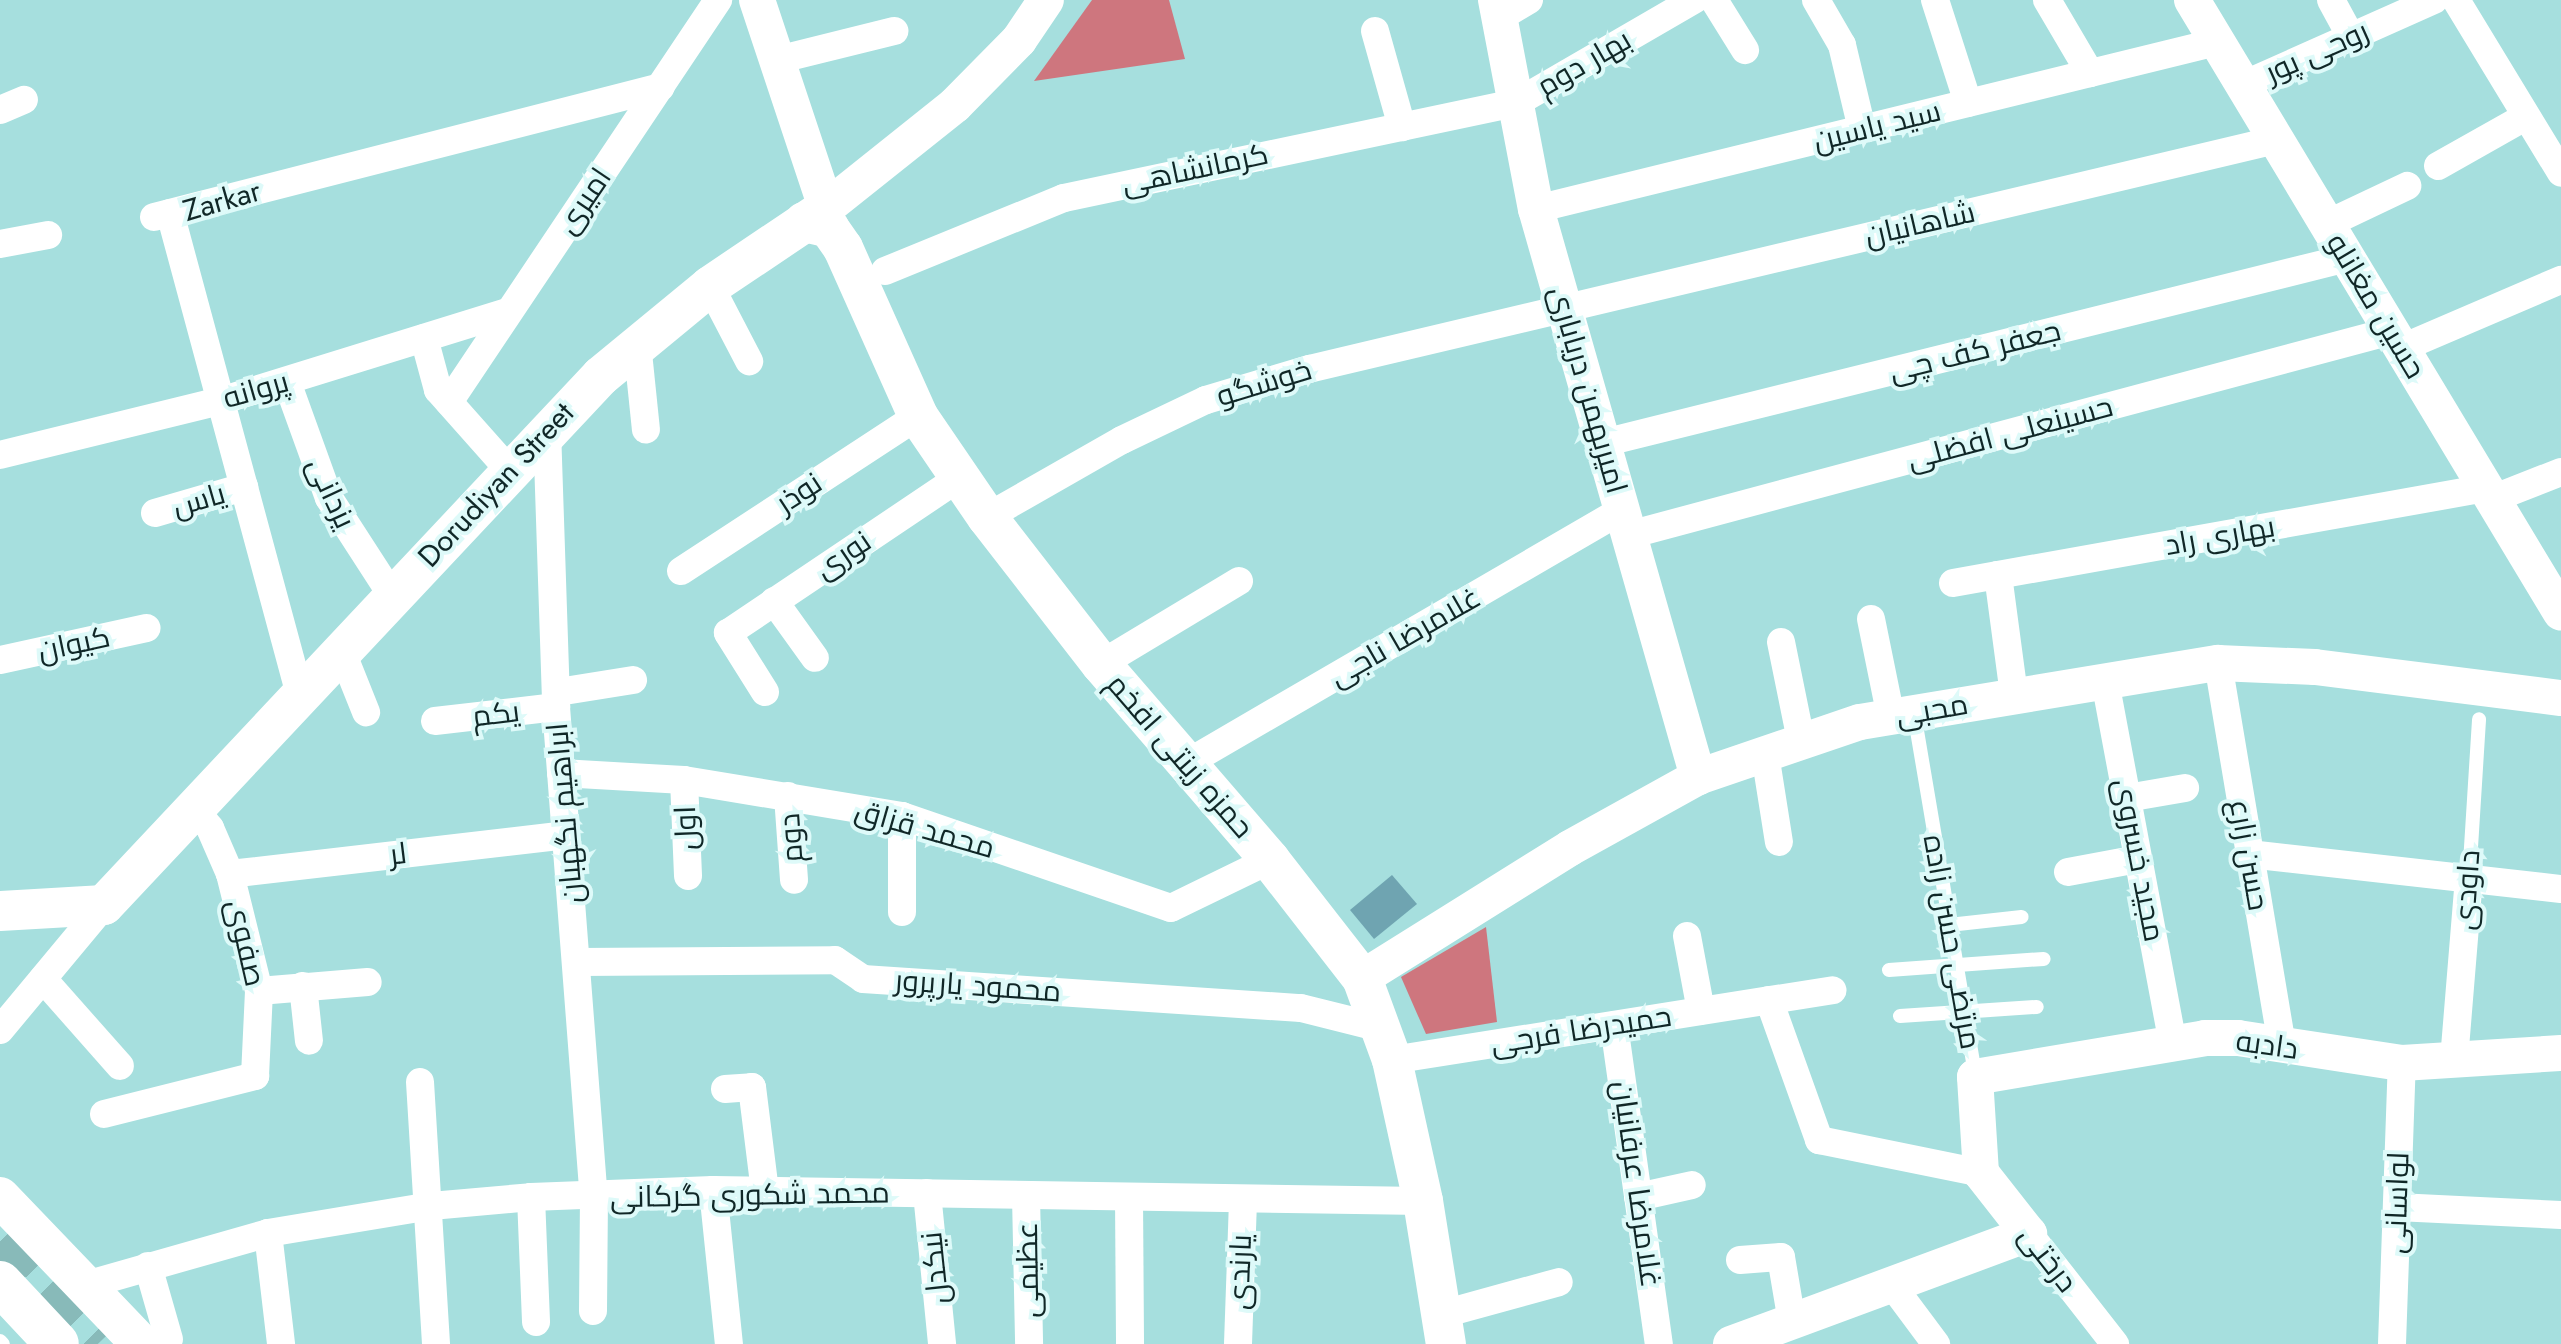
<!DOCTYPE html>
<meta charset="utf-8">
<style>
body{margin:0}
#map{position:relative;width:2561px;height:1344px;overflow:hidden;background:#a6dfde;font-family:Jost,Cairo,sans-serif}
div>[style]{position:absolute}
.forest>*{inset:0;background:#ce767e}
.building>*{inset:0;background:#6fa4b1}
.primary-tunnel>*{height:44px;margin-top:-22px;transform-origin:0;background:repeating-linear-gradient(90deg,#88bab9 0 44px,transparent 0 66px)}
.service>*{height:14px;margin:-7px;padding:0 7px;transform-origin:7px;border-radius:7px;background:#fff}
.minor>*{height:28px;margin:-14px;padding:0 14px;transform-origin:14px;border-radius:14px;background:#fff}
.tertiary>*{height:36px;margin:-18px;padding:0 18px;transform-origin:18px;border-radius:18px;background:#fff}
.secondary>*{height:40px;margin:-20px;padding:0 20px;transform-origin:20px;border-radius:20px;background:#fff}
.trunk>*{height:44px;margin:-22px;padding:0 22px;transform-origin:22px;border-radius:22px;background:#fff}
span{translate:-50% -50%;white-space:nowrap;text-align:center;line-height:1.15;-webkit-text-stroke:8px #defaf9;paint-order:stroke}
.street-label{font-size:30px;color:#102727}
</style>
<div id="map">
<div class="forest">
<div style="clip-path:polygon(1092px 0,1169px 0,1185px 59px,1034px 81px)"></div>
<div style="clip-path:polygon(1486px 927px,1497px 1022px,1426px 1034px,1401px 977px)"></div>
</div>
<div class="building">
<div style="clip-path:polygon(1392px 875px,1417px 904px,1374px 939px,1350px 910px)"></div>
</div>
<div class="primary-tunnel">
<div style="left:0;top:1241px;width:142px;rotate:46.4deg"></div>
</div>
<div class="service">
<div style="left:1914px;top:713px;width:367px;rotate:80.4deg"></div>
<div style="left:2469px;top:879px;width:160px;rotate:-86.4deg"></div>
<div style="left:1949px;top:925px;width:73px;rotate:-6.3deg"></div>
<div style="left:1889px;top:970px;width:155px;rotate:-4.1deg"></div>
<div style="left:1900px;top:1016px;width:137px;rotate:-3.8deg"></div>
<div style="left:0;top:1341px;width:4px;rotate:45deg"></div>
</div>
<div class="minor">
<div style="left:1714px;top:0;width:59px;rotate:58.2deg"></div>
<div style="left:1816px;top:0;width:52px;rotate:60deg"></div>
<div style="left:1842px;top:45px;width:86px;rotate:76.6deg"></div>
<div style="left:1935px;top:0;width:108px;rotate:72.2deg"></div>
<div style="left:2047px;top:0;width:85px;rotate:59.5deg"></div>
<div style="left:2331px;top:0;width:42px;rotate:61.6deg"></div>
<div style="left:2456px;top:0;width:202px;rotate:58.7deg"></div>
<div style="left:1499px;top:18px;width:35px;rotate:-31deg"></div>
<div style="left:1375px;top:31px;width:100px;rotate:74.3deg"></div>
<div style="left:777px;top:60px;width:121px;rotate:-13.9deg"></div>
<div style="left:2243px;top:85px;width:209px;rotate:-24deg"></div>
<div style="left:0;top:110px;width:26px;rotate:-23deg"></div>
<div style="left:2438px;top:166px;width:100px;rotate:-29.4deg"></div>
<div style="left:1536px;top:209px;width:701px;rotate:-13.78deg"></div>
<div style="left:170px;top:213px;width:499px;rotate:74.9deg"></div>
<div style="left:154px;top:217px;width:523px;rotate:-14.38deg"></div>
<div style="left:2327px;top:224px;width:89px;rotate:-25.4deg"></div>
<div style="left:0;top:244px;width:49px;rotate:-10.6deg"></div>
<div style="left:885px;top:271px;width:193px;rotate:-22.2deg"></div>
<div style="left:1064px;top:198px;width:462px;rotate:-11.9deg"></div>
<div style="left:1516px;top:103px;width:206px;rotate:-30.1deg"></div>
<div style="left:710px;top:286px;width:85px;rotate:62.5deg"></div>
<div style="left:424px;top:338px;width:54px;rotate:74.9deg"></div>
<div style="left:438px;top:390px;width:107px;rotate:48.4deg"></div>
<div style="left:637px;top:343px;width:87px;rotate:84.1deg"></div>
<div style="left:2402px;top:348px;width:173px;rotate:-23.2deg"></div>
<div style="left:287px;top:382px;width:123px;rotate:70.1deg"></div>
<div style="left:329px;top:498px;width:118px;rotate:57.1deg"></div>
<div style="left:449px;top:402px;width:484px;rotate:-56.2deg"></div>
<div style="left:547px;top:429px;width:278px;rotate:88.1deg"></div>
<div style="left:556px;top:707px;width:490px;rotate:85.6deg"></div>
<div style="left:594px;top:1196px;width:115px;rotate:90.5deg"></div>
<div style="left:1603px;top:443px;width:767px;rotate:-13.96deg"></div>
<div style="left:0;top:455px;width:227px;rotate:-13.8deg"></div>
<div style="left:220px;top:401px;width:301px;rotate:-17.2deg"></div>
<div style="left:2492px;top:499px;width:74px;rotate:-21.4deg"></div>
<div style="left:155px;top:513px;width:93px;rotate:-16.3deg"></div>
<div style="left:987px;top:517px;width:155px;rotate:-29.7deg"></div>
<div style="left:1122px;top:440px;width:93px;rotate:-25.5deg"></div>
<div style="left:1206px;top:400px;width:108px;rotate:-16.8deg"></div>
<div style="left:1309px;top:369px;width:994px;rotate:-13.32deg"></div>
<div style="left:1629px;top:535px;width:789px;rotate:-14.99deg"></div>
<div style="left:681px;top:571px;width:283px;rotate:-33.2deg"></div>
<div style="left:1998px;top:575px;width:121px;rotate:82.4deg"></div>
<div style="left:1953px;top:583px;width:541px;rotate:-10.11deg"></div>
<div style="left:774px;top:601px;width:70px;rotate:54.3deg"></div>
<div style="left:1871px;top:619px;width:100px;rotate:78.5deg"></div>
<div style="left:1781px;top:642px;width:100px;rotate:78.5deg"></div>
<div style="left:342px;top:652px;width:65px;rotate:68.2deg"></div>
<div style="left:0;top:660px;width:150px;rotate:-12.3deg"></div>
<div style="left:2218px;top:663px;width:388px;rotate:80.5deg"></div>
<div style="left:1101px;top:664px;width:161px;rotate:-31deg"></div>
<div style="left:2105px;top:681px;width:365px;rotate:79.4deg"></div>
<div style="left:558px;top:692px;width:76px;rotate:-9.1deg"></div>
<div style="left:765px;top:692px;width:70px;rotate:-122.1deg"></div>
<div style="left:728px;top:633px;width:278px;rotate:-33.9deg"></div>
<div style="left:435px;top:721px;width:122px;rotate:-6.6deg"></div>
<div style="left:1765px;top:754px;width:89px;rotate:81deg"></div>
<div style="left:1187px;top:763px;width:503px;rotate:-30.18deg"></div>
<div style="left:561px;top:773px;width:123px;rotate:3.3deg"></div>
<div style="left:684px;top:780px;width:221px;rotate:9.4deg"></div>
<div style="left:902px;top:816px;width:284px;rotate:18.9deg"></div>
<div style="left:1171px;top:908px;width:110px;rotate:-25.9deg"></div>
<div style="left:684px;top:780px;width:96px;rotate:87.6deg"></div>
<div style="left:788px;top:796px;width:84px;rotate:85.9deg"></div>
<div style="left:2127px;top:798px;width:59px;rotate:-9.8deg"></div>
<div style="left:2249px;top:854px;width:314px;rotate:6.4deg"></div>
<div style="left:2068px;top:872px;width:71px;rotate:-10.5deg"></div>
<div style="left:230px;top:874px;width:337px;rotate:-6.6deg"></div>
<div style="left:902px;top:912px;width:96px;rotate:-90deg"></div>
<div style="left:1687px;top:936px;width:76px;rotate:79.4deg"></div>
<div style="left:578px;top:962px;width:257px;rotate:-0.4deg"></div>
<div style="left:835px;top:960px;width:34px;rotate:34deg"></div>
<div style="left:863px;top:979px;width:439px;rotate:3.8deg"></div>
<div style="left:1301px;top:1008px;width:82px;rotate:14deg"></div>
<div style="left:43px;top:979px;width:116px;rotate:48.5deg"></div>
<div style="left:303px;top:986px;width:55px;rotate:83.8deg"></div>
<div style="left:259px;top:991px;width:109px;rotate:-4.7deg"></div>
<div style="left:1769px;top:1000px;width:149px;rotate:70.3deg"></div>
<div style="left:1819px;top:1140px;width:165px;rotate:11.5deg"></div>
<div style="left:1614px;top:1025px;width:322px;rotate:82deg"></div>
<div style="left:0;top:1030px;width:163px;rotate:-50.2deg"></div>
<div style="left:1392px;top:1060px;width:446px;rotate:-9deg"></div>
<div style="left:2454px;top:1060px;width:182px;rotate:-85.3deg"></div>
<div style="left:420px;top:1082px;width:262px;rotate:86.5deg"></div>
<div style="left:725px;top:1089px;width:27px;rotate:-4deg"></div>
<div style="left:752px;top:1087px;width:106px;rotate:82.9deg"></div>
<div style="left:104px;top:1114px;width:156px;rotate:-14.1deg"></div>
<div style="left:255px;top:1076px;width:85px;rotate:-87.3deg"></div>
<div style="left:259px;top:991px;width:121px;rotate:-103.9deg"></div>
<div style="left:230px;top:874px;width:50px;rotate:-113.5deg"></div>
<div style="left:210px;top:828px;width:26px;rotate:-129deg"></div>
<div style="left:713px;top:1190px;width:155px;rotate:84.1deg"></div>
<div style="left:927px;top:1193px;width:152px;rotate:84.3deg"></div>
<div style="left:1026px;top:1196px;width:148px;rotate:88.8deg"></div>
<div style="left:531px;top:1197px;width:125px;rotate:87.7deg"></div>
<div style="left:1638px;top:1197px;width:55px;rotate:-12.5deg"></div>
<div style="left:1129px;top:1198px;width:146px;rotate:89.6deg"></div>
<div style="left:2397px;top:1207px;width:164px;rotate:2.8deg"></div>
<div style="left:268px;top:1233px;width:112px;rotate:83.3deg"></div>
<div style="left:2029px;top:1234px;width:140px;rotate:52deg"></div>
<div style="left:1740px;top:1260px;width:41px;rotate:-4.2deg"></div>
<div style="left:1781px;top:1257px;width:66px;rotate:80.4deg"></div>
<div style="left:148px;top:1266px;width:76px;rotate:74deg"></div>
<div style="left:86px;top:1285px;width:189px;rotate:-15.9deg"></div>
<div style="left:268px;top:1233px;width:165px;rotate:-9.4deg"></div>
<div style="left:431px;top:1206px;width:100px;rotate:-5.1deg"></div>
<div style="left:531px;top:1197px;width:182px;rotate:-2.2deg"></div>
<div style="left:713px;top:1190px;width:710px;rotate:0.89deg"></div>
<div style="left:1892px;top:1285px;width:74px;rotate:53.3deg"></div>
<div style="left:1443px;top:1314px;width:120px;rotate:-15.4deg"></div>
<div style="left:1238px;top:1344px;width:144px;rotate:-88deg"></div>
<div style="left:2392px;top:1344px;width:281px;rotate:-88deg"></div>
</div>
<div class="tertiary">
<div style="left:757px;top:0;width:219px;rotate:71.6deg"></div>
<div style="left:826px;top:208px;width:165px;rotate:-38.6deg"></div>
<div style="left:955px;top:105px;width:91px;rotate:-45.4deg"></div>
<div style="left:1019px;top:40px;width:48px;rotate:-56deg"></div>
<div style="left:1496px;top:0;width:213px;rotate:79.2deg"></div>
<div style="left:1536px;top:209px;width:591px;rotate:74.08deg"></div>
<div style="left:2192px;top:0;width:715px;rotate:58.95deg"></div>
<div style="left:1362px;top:978px;width:245px;rotate:-32deg"></div>
<div style="left:1570px;top:848px;width:146px;rotate:-29deg"></div>
<div style="left:1698px;top:777px;width:171px;rotate:-18.8deg"></div>
<div style="left:1860px;top:722px;width:363px;rotate:-9.4deg"></div>
<div style="left:2218px;top:663px;width:97px;rotate:2.4deg"></div>
<div style="left:2315px;top:667px;width:248px;rotate:7.2deg"></div>
<div style="left:1731px;top:1344px;width:318px;rotate:-20.3deg"></div>
<div style="left:2029px;top:1234px;width:78px;rotate:-128.2deg"></div>
<div style="left:1981px;top:1173px;width:96px;rotate:-93.6deg"></div>
<div style="left:1975px;top:1077px;width:233px;rotate:-9.6deg"></div>
<div style="left:2205px;top:1038px;width:33px"></div>
<div style="left:2238px;top:1038px;width:166px;rotate:8.7deg"></div>
<div style="left:2402px;top:1063px;width:159px;rotate:-3.6deg"></div>
</div>
<div class="secondary">
<div style="left:804px;top:222px;width:26px;rotate:13deg"></div>
<div style="left:829px;top:228px;width:24px;rotate:55deg"></div>
<div style="left:843px;top:248px;width:184px;rotate:65.9deg"></div>
<div style="left:918px;top:416px;width:122px;rotate:55.7deg"></div>
<div style="left:987px;top:517px;width:186px;rotate:52.2deg"></div>
<div style="left:1101px;top:664px;width:259px;rotate:49.2deg"></div>
<div style="left:1270px;top:860px;width:150px;rotate:52.1deg"></div>
<div style="left:1362px;top:978px;width:87px;rotate:69.9deg"></div>
<div style="left:1392px;top:1060px;width:144px;rotate:77.6deg"></div>
<div style="left:1423px;top:1201px;width:145px;rotate:80.9deg"></div>
<div style="left:0;top:911px;width:104px;rotate:-3.3deg"></div>
<div style="left:104px;top:905px;width:726px;rotate:-46.79deg"></div>
<div style="left:601px;top:376px;width:141px;rotate:-39.5deg"></div>
<div style="left:710px;top:286px;width:140px;rotate:-33.9deg"></div>
<div style="left:0;top:1197px;width:204px;rotate:46.2deg"></div>
</div>
<div class="trunk">
<div style="left:0;top:1283px;width:83px;rotate:46.9deg"></div>
</div>
<div class="street-label">
<span style="left:2317px;top:52px;rotate:-24deg">روحی پور</span>
<span style="left:1584px;top:63px;rotate:-30deg">بهار دوم</span>
<span style="left:1877px;top:126px;rotate:-14deg">سید یاسین</span>
<span style="left:1195px;top:169px;rotate:-12deg">کرمانشاهی</span>
<span style="left:222px;top:201px;rotate:-16deg">Zarkar</span>
<span style="left:584px;top:201px;rotate:-56deg">امیری</span>
<span style="left:1920px;top:224px;rotate:-13deg">شاهانیان</span>
<span style="left:2376px;top:306px;rotate:59deg">حسین مغانلو</span>
<span style="left:1975px;top:351px;rotate:-14deg">جعفر کف چی</span>
<span style="left:1264px;top:383px;rotate:-17deg">خوشگو</span>
<span style="left:256px;top:390px;rotate:-16deg">پروانه</span>
<span style="left:1588px;top:390px;rotate:74deg">امیربهمن دریاباری</span>
<span style="left:2010px;top:433px;rotate:-15deg">حسینعلی افضلی</span>
<span style="left:496px;top:485px;rotate:-47deg">Dorudiyan Street</span>
<span style="left:331px;top:493px;rotate:65deg">یزدانی</span>
<span style="left:799px;top:493px;rotate:-33deg">نوذر</span>
<span style="left:199px;top:500px;rotate:-16deg">یاس</span>
<span style="left:2220px;top:536px;rotate:-10deg">بهاری راد</span>
<span style="left:843px;top:555px;rotate:-34deg">نوری</span>
<span style="left:1405px;top:637px;rotate:-30deg">غلامرضا ناجی</span>
<span style="left:74px;top:644px;rotate:-12deg">کیوان</span>
<span style="left:1932px;top:710px;rotate:-10deg">محبی</span>
<span style="left:496px;top:714px;rotate:-7deg">یکم</span>
<span style="left:1180px;top:756px;rotate:49deg">حمزه زینتی افخم</span>
<span style="left:565px;top:813px;rotate:-95deg">ابراهیم نگهبان</span>
<span style="left:686px;top:828px;rotate:-92deg">اول</span>
<span style="left:925px;top:829px;rotate:16deg">محمد قزاق</span>
<span style="left:791px;top:838px;rotate:-94deg">دوم</span>
<span style="left:398px;top:854px;rotate:-7deg">لر</span>
<span style="left:2249px;top:855px;rotate:80deg">حسن زارع</span>
<span style="left:2139px;top:860px;rotate:79deg">مجید خسروی</span>
<span style="left:2467px;top:890px;rotate:-86deg">داودی</span>
<span style="left:1952px;top:942px;rotate:80deg">مرتضی حسن زاده</span>
<span style="left:246px;top:943px;rotate:77deg">صفوی</span>
<span style="left:978px;top:986px;rotate:4deg">محمود یارپرور</span>
<span style="left:1581px;top:1030px;rotate:-9deg">حمیدرضا فرجی</span>
<span style="left:2267px;top:1045px;rotate:8deg">دادبه</span>
<span style="left:1637px;top:1184px;rotate:82deg">غلامرضا عرفانیان</span>
<span style="left:750px;top:1195px;rotate:-1deg">محمد شکوری گرکانی</span>
<span style="left:2397px;top:1203px;rotate:-88deg">لواسانی</span>
<span style="left:2048px;top:1259px;rotate:52deg">درختی</span>
<span style="left:935px;top:1268px;rotate:-96deg">نیکدل</span>
<span style="left:1028px;top:1270px;rotate:-91deg">عظیمی</span>
<span style="left:1240px;top:1272px;rotate:-88deg">یارندی</span>
</div>
</div>
